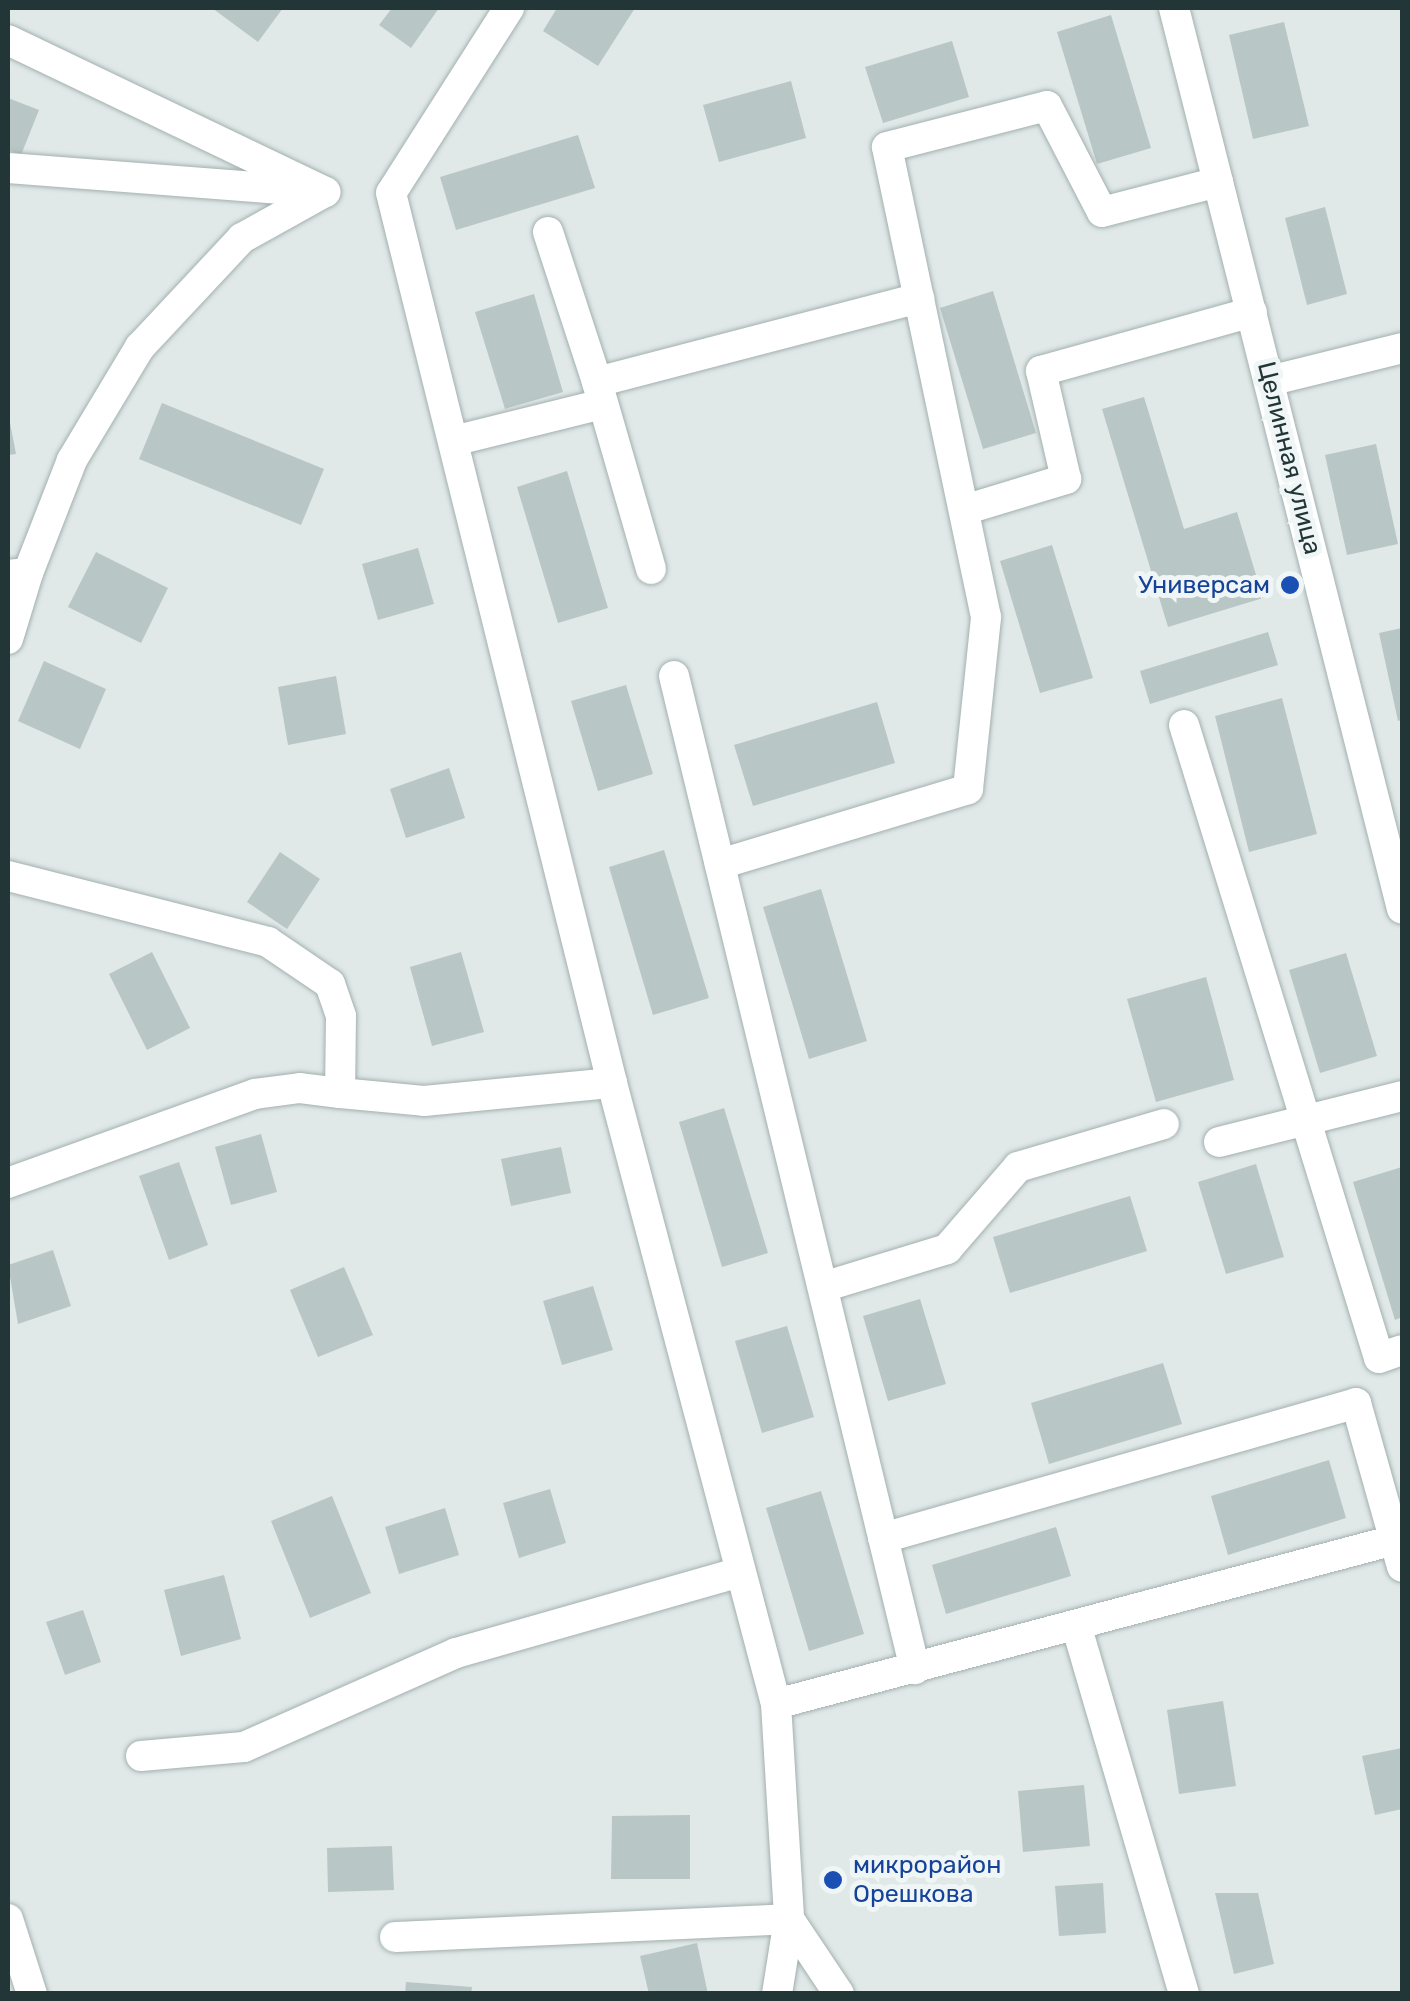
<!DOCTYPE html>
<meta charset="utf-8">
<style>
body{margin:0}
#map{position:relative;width:1410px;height:2001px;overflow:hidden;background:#e0e9e8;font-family:Rubik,sans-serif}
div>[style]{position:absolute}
.building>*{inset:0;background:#b8c6c5}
.roads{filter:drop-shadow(0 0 2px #a3b0af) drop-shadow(0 0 2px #a3b0af)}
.minor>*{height:30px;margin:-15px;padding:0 15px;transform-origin:15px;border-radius:15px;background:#fff}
.dots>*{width:28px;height:28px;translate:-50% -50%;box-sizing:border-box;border:5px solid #eff6f5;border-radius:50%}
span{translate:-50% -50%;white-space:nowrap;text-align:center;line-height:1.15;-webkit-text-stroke:10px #eff6f5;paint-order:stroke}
.street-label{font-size:25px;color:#223637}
.transit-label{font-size:25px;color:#164399}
.right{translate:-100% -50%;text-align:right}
.left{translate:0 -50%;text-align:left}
.frame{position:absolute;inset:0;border:10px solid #223637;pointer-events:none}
</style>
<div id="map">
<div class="building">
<div style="clip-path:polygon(212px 8px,283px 8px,258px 42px)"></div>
<div style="clip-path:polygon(392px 8px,439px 8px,411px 48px,379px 25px)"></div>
<div style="clip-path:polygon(557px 8px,635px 8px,598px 66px,543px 31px)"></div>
<div style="clip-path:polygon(1111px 15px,1151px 148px,1097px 164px,1057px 32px)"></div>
<div style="clip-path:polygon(1284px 22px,1309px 126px,1253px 139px,1229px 35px)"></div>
<div style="clip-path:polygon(952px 41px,969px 97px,883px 123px,865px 67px)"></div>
<div style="clip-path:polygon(791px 81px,806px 138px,719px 162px,703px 105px)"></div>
<div style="clip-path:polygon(8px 98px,39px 110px,21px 155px,8px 150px)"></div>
<div style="clip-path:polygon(578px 135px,595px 188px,456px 230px,440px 177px)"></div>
<div style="clip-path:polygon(1325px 207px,1347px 294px,1307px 305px,1285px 218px)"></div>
<div style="clip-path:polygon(993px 291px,1036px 433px,983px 449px,940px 308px)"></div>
<div style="clip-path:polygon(534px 294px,563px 392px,505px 409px,475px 312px)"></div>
<div style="clip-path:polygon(1144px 397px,1184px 529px,1237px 512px,1263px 598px,1168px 627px,1102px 409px)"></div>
<div style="clip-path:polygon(162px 403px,324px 469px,301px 525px,139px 459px)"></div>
<div style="clip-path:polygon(9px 417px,16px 454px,8px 455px,8px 418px)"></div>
<div style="clip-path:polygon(1376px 444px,1398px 544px,1347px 555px,1325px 455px)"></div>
<div style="clip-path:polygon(567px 471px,608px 608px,558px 623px,517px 487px)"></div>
<div style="clip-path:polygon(1052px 545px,1093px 678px,1040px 693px,1000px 561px)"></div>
<div style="clip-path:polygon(418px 548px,434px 604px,378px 620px,362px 564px)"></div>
<div style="clip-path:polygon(96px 552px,168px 588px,141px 643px,68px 607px)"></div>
<div style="clip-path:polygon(1402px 628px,1402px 720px,1398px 721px,1379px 633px)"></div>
<div style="clip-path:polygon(1268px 632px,1278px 665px,1150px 704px,1140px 671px)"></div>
<div style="clip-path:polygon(44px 661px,106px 689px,80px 749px,18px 721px)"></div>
<div style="clip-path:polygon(336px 676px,346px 734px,288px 745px,278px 687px)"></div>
<div style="clip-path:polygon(626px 685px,653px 774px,598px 791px,571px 701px)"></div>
<div style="clip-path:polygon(1282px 698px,1317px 834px,1249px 852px,1215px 716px)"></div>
<div style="clip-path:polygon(877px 702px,895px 763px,753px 806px,734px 745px)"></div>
<div style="clip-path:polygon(449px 768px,465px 818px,406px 838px,390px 789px)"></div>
<div style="clip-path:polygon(664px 850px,709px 998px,653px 1015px,609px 867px)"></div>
<div style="clip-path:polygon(280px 852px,320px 879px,287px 929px,247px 902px)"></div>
<div style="clip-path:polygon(821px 889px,867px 1041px,809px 1059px,763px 907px)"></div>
<div style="clip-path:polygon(152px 952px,190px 1028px,147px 1050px,109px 974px)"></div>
<div style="clip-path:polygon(461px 952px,484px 1032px,432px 1046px,410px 967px)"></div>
<div style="clip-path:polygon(1346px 953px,1377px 1056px,1320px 1073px,1289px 970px)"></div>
<div style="clip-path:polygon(1206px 977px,1234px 1080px,1156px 1102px,1127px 999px)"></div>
<div style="clip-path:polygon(724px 1108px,768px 1253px,722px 1267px,679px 1122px)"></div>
<div style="clip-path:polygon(261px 1134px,277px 1192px,231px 1205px,215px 1147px)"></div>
<div style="clip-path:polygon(561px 1147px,571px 1193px,511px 1206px,501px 1159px)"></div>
<div style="clip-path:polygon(179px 1162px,208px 1245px,169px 1260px,139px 1176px)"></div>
<div style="clip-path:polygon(1256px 1164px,1284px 1257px,1226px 1274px,1198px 1182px)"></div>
<div style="clip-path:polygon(1402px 1167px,1402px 1317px,1395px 1320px,1353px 1182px)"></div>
<div style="clip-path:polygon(1130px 1196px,1147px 1251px,1010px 1293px,993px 1237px)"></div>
<div style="clip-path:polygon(53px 1250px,71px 1306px,18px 1324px,8px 1265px)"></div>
<div style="clip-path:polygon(344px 1267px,373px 1335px,318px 1357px,290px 1290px)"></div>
<div style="clip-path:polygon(593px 1286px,613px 1350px,562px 1365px,543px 1301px)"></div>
<div style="clip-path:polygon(920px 1299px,946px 1384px,888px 1401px,863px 1316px)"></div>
<div style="clip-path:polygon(787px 1326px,814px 1417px,762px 1433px,735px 1341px)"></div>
<div style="clip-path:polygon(1163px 1363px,1182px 1424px,1049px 1464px,1031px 1403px)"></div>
<div style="clip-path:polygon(1329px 1460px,1346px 1518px,1228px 1555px,1211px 1496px)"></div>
<div style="clip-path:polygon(550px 1489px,566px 1543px,519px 1558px,503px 1503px)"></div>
<div style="clip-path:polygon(821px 1491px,864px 1634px,809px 1651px,766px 1508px)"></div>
<div style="clip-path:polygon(332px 1496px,371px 1593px,310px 1618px,271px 1521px)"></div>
<div style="clip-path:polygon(445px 1508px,459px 1555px,399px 1574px,385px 1527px)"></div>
<div style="clip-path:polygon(1056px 1527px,1071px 1576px,946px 1614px,932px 1565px)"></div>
<div style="clip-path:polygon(224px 1575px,241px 1639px,181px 1656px,164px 1590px)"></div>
<div style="clip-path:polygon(83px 1610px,101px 1662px,65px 1675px,46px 1622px)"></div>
<div style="clip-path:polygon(1223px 1701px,1236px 1786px,1179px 1794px,1167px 1710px)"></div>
<div style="clip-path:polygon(1402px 1748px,1402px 1809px,1375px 1815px,1362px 1756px)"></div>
<div style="clip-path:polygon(1084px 1785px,1090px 1846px,1023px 1852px,1018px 1791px)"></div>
<div style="clip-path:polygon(690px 1815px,690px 1879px,611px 1879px,612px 1816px)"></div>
<div style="clip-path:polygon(392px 1846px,394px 1890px,328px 1892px,327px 1848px)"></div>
<div style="clip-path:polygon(1103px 1883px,1106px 1933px,1059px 1936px,1055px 1886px)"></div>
<div style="clip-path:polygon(1215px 1893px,1258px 1893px,1274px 1964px,1234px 1974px)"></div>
<div style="clip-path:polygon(697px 1943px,708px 1994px,649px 1994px,640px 1956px)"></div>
<div style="clip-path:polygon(406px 1982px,472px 1987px,471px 1994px,405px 1994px)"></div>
</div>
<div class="roads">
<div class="minor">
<div style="left:509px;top:8px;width:219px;rotate:122.5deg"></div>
<div style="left:391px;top:193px;width:917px;rotate:76.05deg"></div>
<div style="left:612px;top:1083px;width:642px;rotate:75.21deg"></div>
<div style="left:776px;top:1704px;width:215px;rotate:86.5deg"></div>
<div style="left:789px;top:1919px;width:76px;rotate:99.1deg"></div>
<div style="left:1174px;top:8px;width:929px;rotate:75.8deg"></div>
<div style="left:8px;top:40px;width:352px;rotate:25.6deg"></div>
<div style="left:8px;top:168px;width:300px;rotate:4.4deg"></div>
<div style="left:548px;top:232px;width:158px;rotate:71.9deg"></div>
<div style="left:1269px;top:381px;width:137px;rotate:-13.9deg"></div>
<div style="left:453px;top:441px;width:154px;rotate:-13.9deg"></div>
<div style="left:964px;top:510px;width:107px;rotate:-16.9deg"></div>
<div style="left:1066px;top:479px;width:111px;rotate:-103deg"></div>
<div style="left:1041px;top:371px;width:219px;rotate:-15.6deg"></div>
<div style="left:651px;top:569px;width:195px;rotate:-106.1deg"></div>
<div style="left:597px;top:382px;width:333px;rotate:-14.6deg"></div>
<div style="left:8px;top:575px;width:20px;rotate:-6deg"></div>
<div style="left:28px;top:573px;width:121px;rotate:-68.7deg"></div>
<div style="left:72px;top:460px;width:132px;rotate:-59deg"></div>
<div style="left:140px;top:347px;width:149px;rotate:-46.9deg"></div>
<div style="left:242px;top:238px;width:95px;rotate:-29deg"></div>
<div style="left:8px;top:639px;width:69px;rotate:-73.1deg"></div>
<div style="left:674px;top:676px;width:1022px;rotate:76.36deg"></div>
<div style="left:1184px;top:725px;width:662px;rotate:72.88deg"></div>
<div style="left:1379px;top:1358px;width:24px;rotate:-19deg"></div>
<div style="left:720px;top:864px;width:259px;rotate:-16.8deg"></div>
<div style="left:968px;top:789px;width:173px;rotate:-84deg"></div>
<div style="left:986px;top:617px;width:480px;rotate:-101.9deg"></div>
<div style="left:887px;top:147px;width:165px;rotate:-14.4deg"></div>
<div style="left:1047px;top:106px;width:119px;rotate:62.6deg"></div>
<div style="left:1102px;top:212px;width:120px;rotate:-14.5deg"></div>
<div style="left:8px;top:876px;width:268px;rotate:14.2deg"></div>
<div style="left:268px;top:942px;width:75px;rotate:34.1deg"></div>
<div style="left:330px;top:984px;width:34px;rotate:71deg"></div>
<div style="left:341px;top:1016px;width:77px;rotate:90.7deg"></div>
<div style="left:340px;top:1093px;width:40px;rotate:-172.9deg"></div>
<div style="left:300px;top:1088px;width:45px;rotate:172.4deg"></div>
<div style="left:255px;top:1094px;width:263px;rotate:160.2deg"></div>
<div style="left:340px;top:1093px;width:84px;rotate:5.4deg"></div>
<div style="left:424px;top:1101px;width:189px;rotate:-5.5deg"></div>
<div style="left:1219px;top:1142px;width:189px;rotate:-14.1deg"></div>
<div style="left:823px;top:1287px;width:130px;rotate:-17deg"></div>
<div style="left:947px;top:1249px;width:108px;rotate:-49.1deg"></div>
<div style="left:1018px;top:1167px;width:152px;rotate:-16.4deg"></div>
<div style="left:883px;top:1538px;width:492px;rotate:-15.9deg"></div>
<div style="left:1356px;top:1403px;width:170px;rotate:74.3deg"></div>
<div style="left:1077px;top:1628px;width:381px;rotate:73.7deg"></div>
<div style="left:776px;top:1704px;width:648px;rotate:-14.85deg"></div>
<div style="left:141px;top:1756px;width:103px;rotate:-5deg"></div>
<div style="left:244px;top:1747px;width:232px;rotate:-23.9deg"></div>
<div style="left:456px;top:1653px;width:292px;rotate:-15.9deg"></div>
<div style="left:8px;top:1919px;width:79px;rotate:72.3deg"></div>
<div style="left:789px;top:1919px;width:90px;rotate:56.3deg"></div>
<div style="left:395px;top:1937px;width:394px;rotate:-2.6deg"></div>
</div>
</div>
<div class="dots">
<div style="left:1290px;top:585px;background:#1a4fb4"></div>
<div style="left:833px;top:1880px;background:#1a4fb4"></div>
</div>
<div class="street-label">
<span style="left:1289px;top:458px;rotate:76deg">Целинная улица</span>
</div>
<div class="transit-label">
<span class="right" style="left:1270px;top:585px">Универсам</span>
<span class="left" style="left:853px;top:1880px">микрорайон<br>Орешкова</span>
</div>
<div class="frame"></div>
</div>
